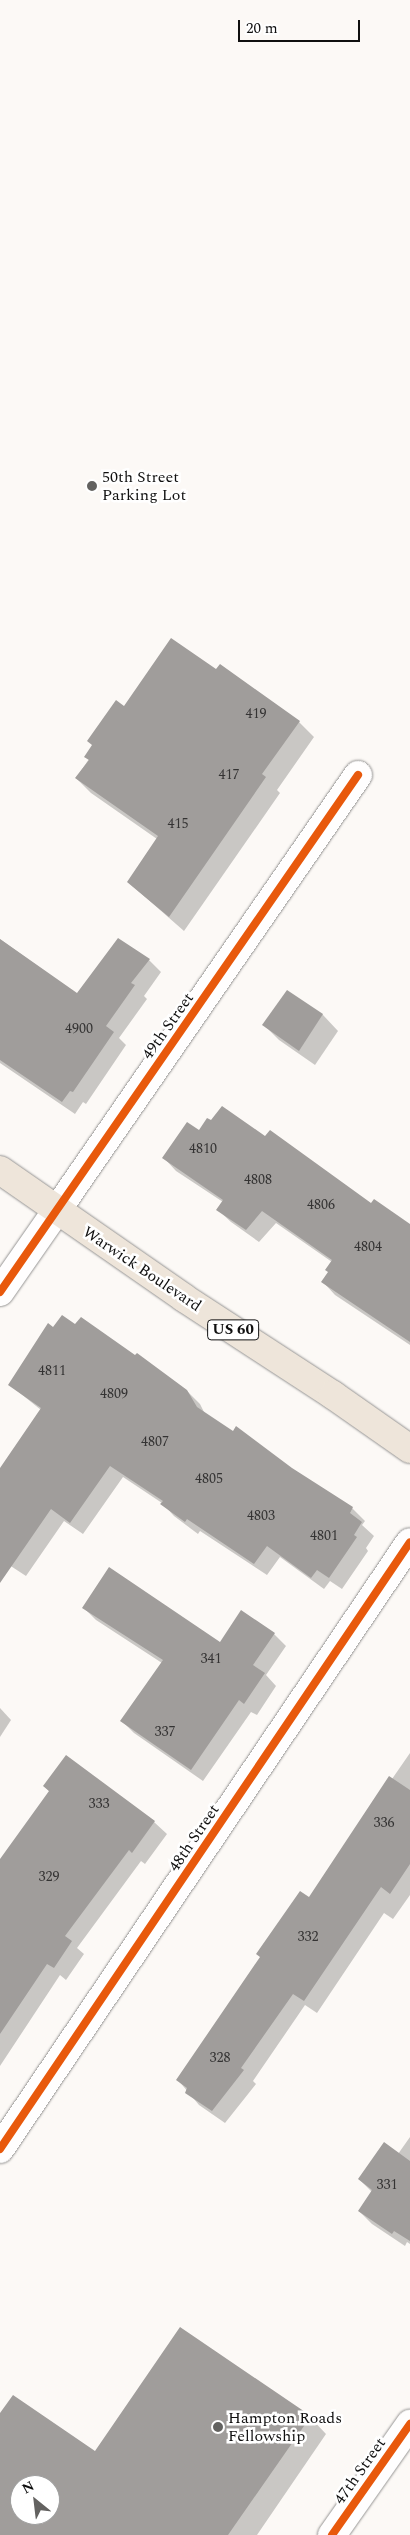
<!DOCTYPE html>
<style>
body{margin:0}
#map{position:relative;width:410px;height:2535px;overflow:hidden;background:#fcf9f6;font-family:Spectral,serif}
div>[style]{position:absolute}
.shadow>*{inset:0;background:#0003}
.building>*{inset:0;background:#a09d9b}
.roads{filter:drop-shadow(0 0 1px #969594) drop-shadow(0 0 1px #969594)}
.minor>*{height:28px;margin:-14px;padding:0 14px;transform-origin:14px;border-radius:14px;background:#fffefe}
.tertiary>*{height:28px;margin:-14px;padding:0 14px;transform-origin:14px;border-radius:14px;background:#fffefe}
.primary>*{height:28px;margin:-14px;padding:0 14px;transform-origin:14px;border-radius:14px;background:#eee5da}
.cycleway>*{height:8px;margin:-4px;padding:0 4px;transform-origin:4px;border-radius:4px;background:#e8590c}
.dots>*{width:14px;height:14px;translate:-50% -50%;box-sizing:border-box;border:2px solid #fff;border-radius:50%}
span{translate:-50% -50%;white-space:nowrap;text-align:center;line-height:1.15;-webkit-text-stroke:5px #fff;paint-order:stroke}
.number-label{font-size:14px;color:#343333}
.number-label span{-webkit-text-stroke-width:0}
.shield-label span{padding:1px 4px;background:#fff;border:1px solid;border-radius:4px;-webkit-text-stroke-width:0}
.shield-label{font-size:15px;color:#101010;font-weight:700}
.poi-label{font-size:16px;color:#101010}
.left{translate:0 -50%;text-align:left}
.street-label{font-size:16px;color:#101010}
.north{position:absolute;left:10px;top:2475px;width:50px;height:50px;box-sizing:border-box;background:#fff;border:1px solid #9f9f9f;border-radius:50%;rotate:331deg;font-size:14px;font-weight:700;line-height:20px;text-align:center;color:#101010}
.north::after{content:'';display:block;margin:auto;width:18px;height:22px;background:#636260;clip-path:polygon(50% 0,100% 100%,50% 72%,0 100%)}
.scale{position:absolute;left:238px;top:20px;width:122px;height:22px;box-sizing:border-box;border:2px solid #101010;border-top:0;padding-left:6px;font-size:15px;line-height:18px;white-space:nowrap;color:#101010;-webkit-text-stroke:4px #fff;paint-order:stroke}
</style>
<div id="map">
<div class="shadow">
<div style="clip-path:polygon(217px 671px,299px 722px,314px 737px,277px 790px,280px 793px,184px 931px,128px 882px,157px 839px,91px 793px,76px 778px,124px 708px)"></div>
<div style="clip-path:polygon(0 939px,78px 995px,149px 960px,161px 972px,144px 996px,147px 999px,119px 1038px,126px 1045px,86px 1104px,83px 1102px,75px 1114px,0 1063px)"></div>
<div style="clip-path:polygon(287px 991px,323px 1015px,338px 1031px,315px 1065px,279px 1040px,264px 1025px)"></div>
<div style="clip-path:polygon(199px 1132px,265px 1138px,372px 1205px,410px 1225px,410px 1345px,335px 1295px,323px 1282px,329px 1272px,332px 1262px,276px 1223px,259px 1242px,231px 1222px,218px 1210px,223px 1202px,176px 1171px,164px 1158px)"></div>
<div style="clip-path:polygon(10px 1385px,187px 1391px,200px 1404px,205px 1414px,352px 1508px,365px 1521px,362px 1525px,374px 1536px,366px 1548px,368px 1551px,342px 1589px,330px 1581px,324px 1589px,280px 1557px,267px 1575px,200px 1531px,198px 1534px,174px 1516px,162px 1503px,123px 1477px,83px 1534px,64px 1521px,26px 1576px,0 1559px,0 1470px,41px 1410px)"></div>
<div style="clip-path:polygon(84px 1608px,220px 1643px,274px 1634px,286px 1646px,266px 1675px,276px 1686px,257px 1715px,251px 1712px,203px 1781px,134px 1733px,122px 1721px,162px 1663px,96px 1620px)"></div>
<div style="clip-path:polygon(0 1708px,11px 1720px,0 1737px)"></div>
<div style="clip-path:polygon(410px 1753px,410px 1895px,393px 1919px,384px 1913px,317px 2013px,305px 2005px,253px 2081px,256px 2084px,225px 2123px,199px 2105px,178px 2080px,309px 1899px)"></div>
<div style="clip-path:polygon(66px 1757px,154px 1822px,167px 1834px,145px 1864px,141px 1861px,77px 1948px,84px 1954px,66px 1980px,60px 1975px,0 2066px,0 1861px,50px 1792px,44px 1786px)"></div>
<div style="clip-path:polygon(410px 2137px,410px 2244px,407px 2242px,405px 2246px,372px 2224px,359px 2211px,372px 2192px,359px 2179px,398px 2154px)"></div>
<div style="clip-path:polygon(evenodd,0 2415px,96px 2453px,310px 2417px,326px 2434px,257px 2535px,0 2535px,0 2415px,20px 2485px,50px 2485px,50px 2515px,20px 2515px,20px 2485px)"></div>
</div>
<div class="building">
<div style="clip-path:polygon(171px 638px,216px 669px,220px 664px,300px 721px,262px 774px,266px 777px,169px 917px,127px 882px,158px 836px,75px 778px,89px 760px,84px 757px,92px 745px,87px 741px,116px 700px,124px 706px)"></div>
<div style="clip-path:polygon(118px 938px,150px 959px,131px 983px,135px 985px,106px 1026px,114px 1032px,73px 1092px,70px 1091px,62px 1102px,0 1060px,0 939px,77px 993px)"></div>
<div style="clip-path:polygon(287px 990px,323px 1014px,299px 1051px,262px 1025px)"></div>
<div style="clip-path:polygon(222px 1106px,265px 1136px,270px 1130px,371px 1203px,374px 1199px,410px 1224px,410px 1342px,321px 1282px,328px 1272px,325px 1270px,332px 1260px,262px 1211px,246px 1230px,216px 1210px,223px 1200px,162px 1158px,187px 1122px,199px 1130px,207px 1118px,211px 1120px)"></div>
<div style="clip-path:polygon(62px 1315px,75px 1324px,81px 1317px,135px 1355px,137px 1353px,187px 1390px,197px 1407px,233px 1431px,236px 1426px,292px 1468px,353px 1507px,350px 1513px,362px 1522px,354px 1535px,357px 1537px,329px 1578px,317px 1570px,311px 1578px,267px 1546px,254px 1564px,187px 1519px,185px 1522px,160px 1504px,163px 1501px,110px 1466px,70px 1523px,51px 1509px,0 1583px,0 1468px,41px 1408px,8px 1385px,48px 1323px,53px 1327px)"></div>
<div style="clip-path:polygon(109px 1567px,220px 1642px,241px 1610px,275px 1633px,253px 1665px,265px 1673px,244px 1704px,239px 1700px,191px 1770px,120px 1721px,163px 1660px,82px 1608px)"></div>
<div style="clip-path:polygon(66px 1755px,155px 1821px,132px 1853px,129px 1850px,65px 1936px,72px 1941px,54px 1968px,47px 1964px,0 2034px,0 1859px,49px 1791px,43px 1786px)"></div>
<div style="clip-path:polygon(389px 1776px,410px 1790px,410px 1864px,390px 1894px,381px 1887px,304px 2001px,293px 1994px,241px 2068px,244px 2070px,212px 2111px,185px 2093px,187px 2088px,176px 2080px,260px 1957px,256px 1954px,300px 1891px,309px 1897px)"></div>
<div style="clip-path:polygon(384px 2142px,410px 2161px,410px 2241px,394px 2231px,392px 2234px,358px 2211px,372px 2190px,358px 2179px)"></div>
<div style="clip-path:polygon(evenodd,180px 2327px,311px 2416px,228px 2535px,0 2535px,0 2413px,13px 2395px,95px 2451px,180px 2327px,20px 2485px,50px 2485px,50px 2515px,20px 2515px,20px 2485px)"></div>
</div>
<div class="roads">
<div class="minor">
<div style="left:57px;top:1210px;width:529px;rotate:-55.32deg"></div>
<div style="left:0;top:2149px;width:732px;rotate:-55.96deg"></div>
<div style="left:332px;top:2535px;width:136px;rotate:-54.9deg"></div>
</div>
<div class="tertiary">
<div style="left:0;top:1292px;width:100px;rotate:-55.2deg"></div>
</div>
<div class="primary">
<div style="left:0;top:1170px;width:224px;rotate:34.8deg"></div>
<div style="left:184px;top:1298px;width:178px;rotate:33.1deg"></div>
<div style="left:333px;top:1395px;width:94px;rotate:35deg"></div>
</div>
</div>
<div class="cycleway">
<div style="left:0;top:1292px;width:629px;rotate:-55.3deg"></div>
<div style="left:0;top:2149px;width:732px;rotate:-55.96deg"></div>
<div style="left:332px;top:2535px;width:136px;rotate:-54.9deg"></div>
</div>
<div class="dots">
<div style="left:92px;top:486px;background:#636260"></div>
<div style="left:218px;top:2427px;background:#636260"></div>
</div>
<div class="number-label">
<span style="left:256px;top:714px">419</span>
<span style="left:229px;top:775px">417</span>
<span style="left:178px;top:824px">415</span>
<span style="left:79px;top:1029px">4900</span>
<span style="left:203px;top:1149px">4810</span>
<span style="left:258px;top:1180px">4808</span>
<span style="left:321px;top:1205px">4806</span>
<span style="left:368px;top:1247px">4804</span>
<span style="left:52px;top:1371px">4811</span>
<span style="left:114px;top:1394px">4809</span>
<span style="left:155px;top:1442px">4807</span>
<span style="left:209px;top:1479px">4805</span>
<span style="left:261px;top:1516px">4803</span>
<span style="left:324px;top:1536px">4801</span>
<span style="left:211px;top:1659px">341</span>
<span style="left:165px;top:1732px">337</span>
<span style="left:99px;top:1804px">333</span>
<span style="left:384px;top:1823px">336</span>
<span style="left:49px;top:1877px">329</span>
<span style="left:308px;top:1937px">332</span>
<span style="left:220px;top:2058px">328</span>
<span style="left:387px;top:2185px">331</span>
</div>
<div class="shield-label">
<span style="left:233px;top:1330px">US 60</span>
</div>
<div class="poi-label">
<span class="left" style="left:102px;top:486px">50th Street<br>Parking Lot</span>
<span class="left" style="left:228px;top:2427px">Hampton Roads<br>Fellowship</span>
</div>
<div class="street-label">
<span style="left:168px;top:1026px;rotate:-55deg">49th Street</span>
<span style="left:142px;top:1269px;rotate:34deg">Warwick Boulevard</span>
<span style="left:194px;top:1838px;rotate:-56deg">48th Street</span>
<span style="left:360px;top:2471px;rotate:-55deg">47th Street</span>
</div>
<div class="north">N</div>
<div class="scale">20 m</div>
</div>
